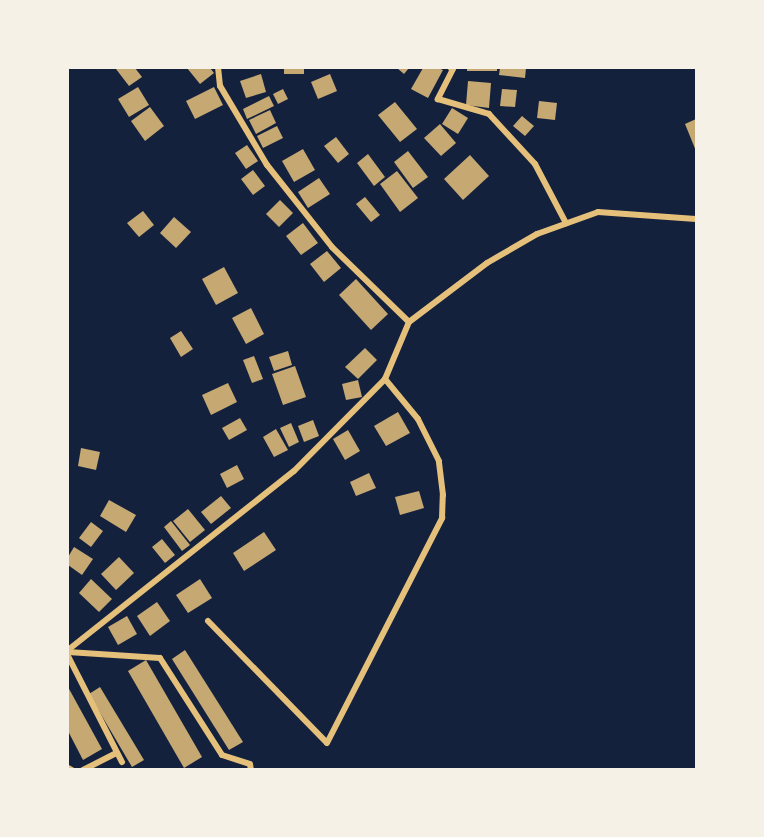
<!DOCTYPE html>
<style>
body{margin:0}
#map{position:relative;width:764px;height:837px;overflow:hidden;background:#14213d;font-family:"Exo 2",sans-serif}
div>[style]{position:absolute}
.building>*{inset:0;background:#c6a872}
.minor>*{height:6px;margin:-3px;padding:0 3px;transform-origin:3px;border-radius:3px;background:#e5c07b}
span{translate:-50% -50%;white-space:nowrap;text-align:center;line-height:1.15;-webkit-text-stroke:6px #f6f1e7;paint-order:stroke}
.frame{position:absolute;inset:0;border:69px solid #f6f1e7;pointer-events:none}
</style>
<div id="map">
<div class="building">
<div style="clip-path:polygon(118px 68px,135px 68px,142px 77px,129px 86px,116px 69px)"></div>
<div style="clip-path:polygon(187px 68px,210px 68px,214px 73px,200px 84px)"></div>
<div style="clip-path:polygon(284px 68px,304px 68px,304px 74px,284px 74px)"></div>
<div style="clip-path:polygon(397px 68px,409px 68px,404px 74px)"></div>
<div style="clip-path:polygon(423px 68px,438px 68px,443px 70px,428px 98px,411px 89px)"></div>
<div style="clip-path:polygon(467px 68px,497px 68px,497px 71px,467px 71px)"></div>
<div style="clip-path:polygon(500px 68px,526px 68px,525px 78px,499px 75px)"></div>
<div style="clip-path:polygon(261px 74px,266px 92px,246px 98px,240px 81px)"></div>
<div style="clip-path:polygon(330px 74px,337px 91px,318px 99px,311px 82px)"></div>
<div style="clip-path:polygon(468px 81px,491px 83px,489px 108px,466px 105px)"></div>
<div style="clip-path:polygon(138px 87px,149px 105px,129px 117px,118px 99px)"></div>
<div style="clip-path:polygon(214px 87px,223px 105px,195px 119px,186px 101px)"></div>
<div style="clip-path:polygon(283px 89px,288px 99px,278px 104px,273px 94px)"></div>
<div style="clip-path:polygon(502px 89px,517px 90px,515px 107px,500px 106px)"></div>
<div style="clip-path:polygon(269px 96px,274px 106px,247px 119px,243px 109px)"></div>
<div style="clip-path:polygon(539px 101px,557px 103px,555px 120px,537px 118px)"></div>
<div style="clip-path:polygon(395px 102px,417px 129px,400px 142px,378px 115px)"></div>
<div style="clip-path:polygon(150px 107px,164px 126px,145px 141px,131px 121px)"></div>
<div style="clip-path:polygon(452px 108px,468px 118px,458px 134px,442px 124px)"></div>
<div style="clip-path:polygon(270px 110px,276px 123px,256px 134px,249px 120px)"></div>
<div style="clip-path:polygon(522px 116px,534px 126px,525px 136px,513px 126px)"></div>
<div style="clip-path:polygon(696px 119px,696px 151px,685px 124px)"></div>
<div style="clip-path:polygon(440px 124px,456px 143px,441px 156px,424px 138px)"></div>
<div style="clip-path:polygon(277px 126px,283px 138px,263px 148px,257px 136px)"></div>
<div style="clip-path:polygon(336px 137px,349px 154px,338px 163px,324px 146px)"></div>
<div style="clip-path:polygon(247px 145px,258px 161px,246px 169px,235px 153px)"></div>
<div style="clip-path:polygon(303px 149px,315px 170px,294px 182px,282px 161px)"></div>
<div style="clip-path:polygon(408px 151px,428px 177px,413px 188px,394px 162px)"></div>
<div style="clip-path:polygon(368px 154px,385px 177px,374px 186px,357px 163px)"></div>
<div style="clip-path:polygon(470px 155px,489px 176px,463px 200px,444px 179px)"></div>
<div style="clip-path:polygon(253px 170px,265px 186px,253px 195px,241px 179px)"></div>
<div style="clip-path:polygon(397px 171px,418px 198px,400px 212px,380px 184px)"></div>
<div style="clip-path:polygon(319px 178px,330px 194px,308px 208px,298px 192px)"></div>
<div style="clip-path:polygon(365px 197px,380px 215px,371px 222px,356px 204px)"></div>
<div style="clip-path:polygon(280px 200px,293px 213px,279px 227px,266px 214px)"></div>
<div style="clip-path:polygon(143px 211px,154px 225px,139px 237px,127px 223px)"></div>
<div style="clip-path:polygon(174px 217px,191px 232px,176px 248px,160px 233px)"></div>
<div style="clip-path:polygon(303px 223px,318px 243px,301px 255px,286px 236px)"></div>
<div style="clip-path:polygon(327px 251px,341px 268px,324px 282px,310px 264px)"></div>
<div style="clip-path:polygon(224px 267px,238px 293px,216px 305px,202px 279px)"></div>
<div style="clip-path:polygon(356px 279px,388px 314px,371px 330px,339px 295px)"></div>
<div style="clip-path:polygon(251px 308px,264px 334px,246px 344px,232px 318px)"></div>
<div style="clip-path:polygon(181px 331px,193px 349px,181px 357px,170px 338px)"></div>
<div style="clip-path:polygon(365px 348px,377px 360px,358px 379px,345px 367px)"></div>
<div style="clip-path:polygon(288px 351px,292px 365px,274px 371px,269px 357px)"></div>
<div style="clip-path:polygon(254px 356px,263px 379px,252px 383px,243px 360px)"></div>
<div style="clip-path:polygon(295px 366px,306px 397px,283px 405px,272px 374px)"></div>
<div style="clip-path:polygon(358px 380px,362px 397px,346px 400px,342px 384px)"></div>
<div style="clip-path:polygon(228px 383px,237px 402px,211px 415px,202px 395px)"></div>
<div style="clip-path:polygon(398px 412px,410px 433px,386px 446px,374px 426px)"></div>
<div style="clip-path:polygon(240px 418px,247px 430px,229px 440px,222px 428px)"></div>
<div style="clip-path:polygon(313px 420px,319px 436px,304px 442px,298px 426px)"></div>
<div style="clip-path:polygon(291px 423px,299px 442px,289px 447px,280px 428px)"></div>
<div style="clip-path:polygon(276px 429px,288px 450px,274px 457px,263px 437px)"></div>
<div style="clip-path:polygon(348px 430px,360px 451px,345px 460px,333px 439px)"></div>
<div style="clip-path:polygon(81px 448px,100px 452px,96px 470px,78px 466px)"></div>
<div style="clip-path:polygon(237px 465px,244px 479px,227px 488px,220px 474px)"></div>
<div style="clip-path:polygon(369px 473px,376px 488px,356px 496px,350px 482px)"></div>
<div style="clip-path:polygon(419px 491px,424px 508px,400px 515px,395px 497px)"></div>
<div style="clip-path:polygon(221px 496px,231px 508px,211px 524px,201px 512px)"></div>
<div style="clip-path:polygon(109px 500px,136px 515px,126px 532px,100px 516px)"></div>
<div style="clip-path:polygon(188px 509px,205px 530px,190px 542px,173px 521px)"></div>
<div style="clip-path:polygon(171px 521px,190px 545px,182px 551px,164px 527px)"></div>
<div style="clip-path:polygon(91px 522px,103px 531px,91px 547px,79px 538px)"></div>
<div style="clip-path:polygon(264px 532px,276px 550px,244px 571px,233px 553px)"></div>
<div style="clip-path:polygon(162px 539px,175px 555px,165px 563px,152px 547px)"></div>
<div style="clip-path:polygon(74px 547px,93px 559px,82px 575px,68px 565px,68px 557px)"></div>
<div style="clip-path:polygon(119px 557px,134px 573px,116px 590px,101px 574px)"></div>
<div style="clip-path:polygon(91px 579px,112px 599px,99px 612px,79px 593px)"></div>
<div style="clip-path:polygon(200px 579px,212px 598px,188px 613px,176px 595px)"></div>
<div style="clip-path:polygon(157px 602px,170px 621px,150px 636px,137px 616px)"></div>
<div style="clip-path:polygon(127px 616px,137px 634px,118px 645px,108px 627px)"></div>
<div style="clip-path:polygon(185px 650px,243px 742px,229px 750px,172px 659px)"></div>
<div style="clip-path:polygon(146px 660px,202px 757px,184px 768px,128px 671px)"></div>
<div style="clip-path:polygon(68px 687px,102px 749px,83px 760px,68px 731px)"></div>
<div style="clip-path:polygon(100px 687px,144px 760px,132px 767px,89px 694px)"></div>
</div>
<div class="minor">
<div style="left:451px;top:68px;width:2px;rotate:27deg"></div>
<div style="left:453px;top:69px;width:34px;rotate:117deg"></div>
<div style="left:438px;top:99px;width:53px;rotate:16.4deg"></div>
<div style="left:489px;top:114px;width:68px;rotate:47.4deg"></div>
<div style="left:535px;top:164px;width:67px;rotate:62.3deg"></div>
<div style="left:409px;top:322px;width:98px;rotate:-37.1deg"></div>
<div style="left:487px;top:263px;width:58px;rotate:-30.1deg"></div>
<div style="left:537px;top:234px;width:65px;rotate:-19.8deg"></div>
<div style="left:598px;top:212px;width:98px;rotate:4.1deg"></div>
<div style="left:208px;top:621px;width:170px;rotate:45.7deg"></div>
<div style="left:327px;top:743px;width:253px;rotate:-62.9deg"></div>
<div style="left:442px;top:518px;width:23px;rotate:-88deg"></div>
<div style="left:443px;top:495px;width:34px;rotate:-97deg"></div>
<div style="left:439px;top:461px;width:47px;rotate:-116.6deg"></div>
<div style="left:418px;top:419px;width:52px;rotate:-129.5deg"></div>
<div style="left:68px;top:650px;width:288px;rotate:-38.4deg"></div>
<div style="left:294px;top:471px;width:129px;rotate:-45.3deg"></div>
<div style="left:385px;top:379px;width:62px;rotate:-67.2deg"></div>
<div style="left:409px;top:322px;width:107px;rotate:-135.8deg"></div>
<div style="left:332px;top:247px;width:105px;rotate:-128.4deg"></div>
<div style="left:267px;top:165px;width:92px;rotate:-120.7deg"></div>
<div style="left:220px;top:86px;width:18px;rotate:-96deg"></div>
<div style="left:68px;top:652px;width:92px;rotate:3.7deg"></div>
<div style="left:160px;top:658px;width:115px;rotate:57.4deg"></div>
<div style="left:222px;top:755px;width:29px;rotate:18deg"></div>
<div style="left:250px;top:764px;width:6px;rotate:81deg"></div>
<div style="left:68px;top:656px;width:119px;rotate:63deg"></div>
<div style="left:68px;top:768px;width:4px;rotate:27deg"></div>
<div style="left:83px;top:770px;width:38px;rotate:-27deg"></div>
</div>
<div class="frame"></div>
</div>
